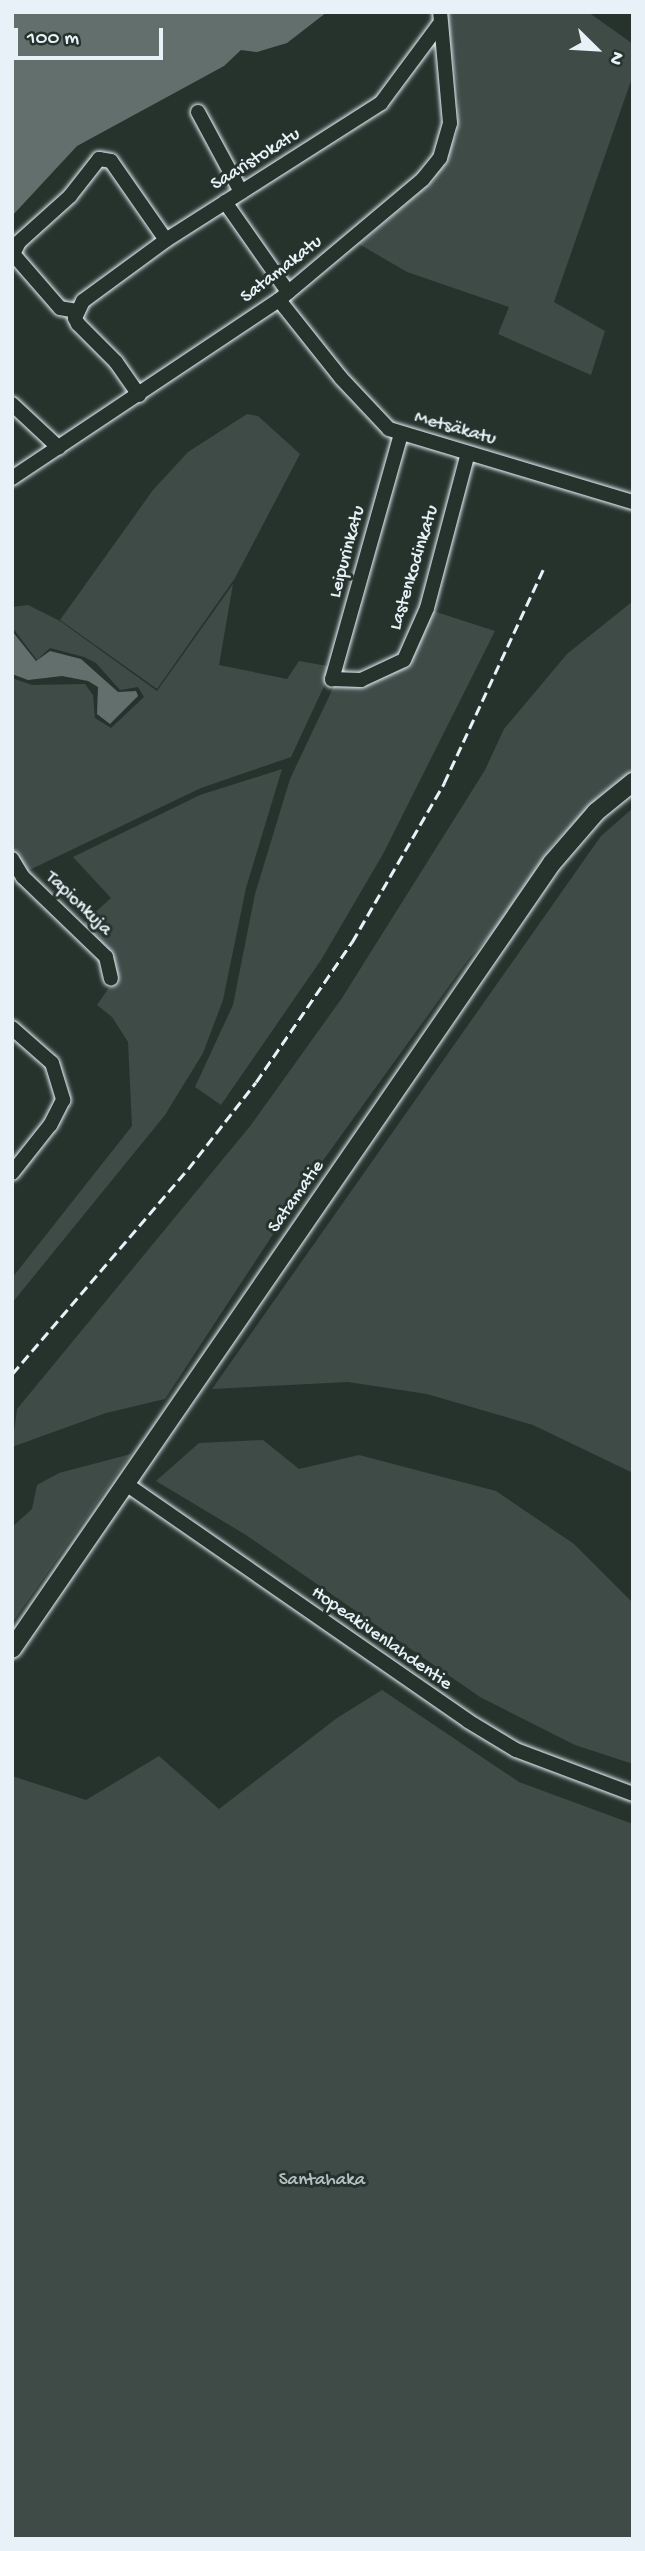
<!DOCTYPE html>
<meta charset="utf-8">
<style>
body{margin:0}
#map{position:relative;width:645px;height:2551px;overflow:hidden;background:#26332d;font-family:"Gochi Hand",sans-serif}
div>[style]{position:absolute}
.green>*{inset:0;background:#3e4b47}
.water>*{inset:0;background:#636f6d}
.roads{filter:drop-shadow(0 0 2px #e8f1f8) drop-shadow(0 0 2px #e8f1f8)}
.minor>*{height:14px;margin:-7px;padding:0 7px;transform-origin:7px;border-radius:7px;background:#26332d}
.major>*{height:18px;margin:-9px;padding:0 9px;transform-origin:9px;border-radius:9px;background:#26332d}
.rail>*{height:2.5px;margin-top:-1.25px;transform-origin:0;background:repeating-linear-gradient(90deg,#e8f1f8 0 10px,transparent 0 15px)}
span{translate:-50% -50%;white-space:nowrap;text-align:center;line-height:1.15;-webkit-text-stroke:6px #26332d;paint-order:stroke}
.street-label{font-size:19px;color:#e8f1f8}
.park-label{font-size:19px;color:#b5bfc3}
.frame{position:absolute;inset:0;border:14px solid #e8f1f8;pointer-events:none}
.north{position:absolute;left:561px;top:14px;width:70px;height:70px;-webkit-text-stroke:5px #26332d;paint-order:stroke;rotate:114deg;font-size:19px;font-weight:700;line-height:28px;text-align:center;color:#e8f1f8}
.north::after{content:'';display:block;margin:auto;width:24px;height:32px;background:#e8f1f8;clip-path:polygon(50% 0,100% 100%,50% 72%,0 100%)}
.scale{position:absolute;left:14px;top:28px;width:149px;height:32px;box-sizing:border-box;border:4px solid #e8f1f8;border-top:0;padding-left:9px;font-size:21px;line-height:24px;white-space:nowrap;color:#e8f1f8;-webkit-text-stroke:5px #26332d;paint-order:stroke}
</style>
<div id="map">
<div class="green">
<div style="clip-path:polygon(445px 12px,588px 12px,633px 44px,633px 75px,554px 302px,605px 331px,591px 375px,498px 334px,509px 307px,407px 272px,359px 244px,433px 181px,457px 134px,459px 97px)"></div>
<div style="clip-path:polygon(247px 414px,258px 416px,300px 454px,235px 578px,157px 689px,60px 620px,153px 490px,188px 452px)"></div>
<div style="clip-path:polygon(233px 584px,219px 665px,287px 679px,299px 661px,333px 667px,291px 757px,201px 788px,23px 873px,12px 852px,12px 678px,32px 685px,85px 684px,93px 695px,95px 718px,111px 728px,144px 697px,138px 687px,120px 690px,96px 663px,84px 657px,50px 648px,37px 660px,12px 627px,12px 607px,28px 605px,60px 621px,157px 691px)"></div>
<div style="clip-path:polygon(633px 601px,633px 771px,604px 792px,552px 846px,501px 924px,470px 957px,306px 1184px,165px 1399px,106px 1413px,12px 1447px,17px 1409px,251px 1125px,342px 998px,485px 770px,504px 729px,567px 654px)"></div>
<div style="clip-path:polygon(433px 611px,495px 631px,383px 854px,321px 960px,221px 1105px,195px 1087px,233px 1005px,255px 894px,290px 779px,334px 686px,362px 686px,406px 665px)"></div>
<div style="clip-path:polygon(282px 769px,246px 888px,223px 1000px,203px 1053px,165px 1115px,12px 1303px,12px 1278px,132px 1126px,128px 1042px,112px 1017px,97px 1005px,115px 979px,79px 927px,111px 898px,73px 857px,200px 795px)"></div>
<div style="clip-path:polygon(633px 808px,633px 1473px,533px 1425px,427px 1394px,348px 1382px,212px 1389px,601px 836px)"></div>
<div style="clip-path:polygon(263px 1440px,299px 1469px,359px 1455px,496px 1491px,574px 1544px,633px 1603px,633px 1764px,575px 1745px,480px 1697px,246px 1535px,156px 1481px,199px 1443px)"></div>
<div style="clip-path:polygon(131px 1454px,12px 1623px,12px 1527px,32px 1509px,37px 1485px,59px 1473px)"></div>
<div style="clip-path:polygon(382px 1690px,519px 1782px,633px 1824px,633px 2539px,12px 2539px,12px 1776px,86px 1800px,159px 1756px,219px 1809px,337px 1718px)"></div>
</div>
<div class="water">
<div style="clip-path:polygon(12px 12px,327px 12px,287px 43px,257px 52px,241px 50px,224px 66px,77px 146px,12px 216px)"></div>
<div style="clip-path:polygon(12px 631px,36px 661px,50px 651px,81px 659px,118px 692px,136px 691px,138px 696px,110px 724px,97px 714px,98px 687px,88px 681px,62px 676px,28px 680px,12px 674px)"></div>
</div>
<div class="roads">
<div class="minor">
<div style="left:198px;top:112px;width:91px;rotate:61.7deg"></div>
<div style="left:225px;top:202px;width:110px;rotate:55deg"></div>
<div style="left:279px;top:300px;width:100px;rotate:51.5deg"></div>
<div style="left:341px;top:378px;width:70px;rotate:46.7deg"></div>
<div style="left:389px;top:429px;width:255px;rotate:16.7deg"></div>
<div style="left:77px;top:311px;width:17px;rotate:-170deg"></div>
<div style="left:60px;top:308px;width:72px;rotate:-131deg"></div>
<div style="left:13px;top:254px;width:13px;rotate:-63deg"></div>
<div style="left:19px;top:242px;width:69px;rotate:-42deg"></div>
<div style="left:70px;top:196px;width:47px;rotate:-51.9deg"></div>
<div style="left:99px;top:159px;width:12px;rotate:9deg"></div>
<div style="left:111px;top:161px;width:96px;rotate:55.2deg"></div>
<div style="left:139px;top:395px;width:40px;rotate:-124.9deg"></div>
<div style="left:116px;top:362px;width:54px;rotate:-135deg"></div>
<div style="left:78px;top:324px;width:7px;rotate:-117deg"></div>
<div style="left:75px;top:318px;width:19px;rotate:-65deg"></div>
<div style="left:83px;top:301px;width:103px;rotate:-36.3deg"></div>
<div style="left:166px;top:240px;width:255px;rotate:-32.5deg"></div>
<div style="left:381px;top:103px;width:97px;rotate:-53.4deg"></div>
<div style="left:12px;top:404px;width:64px;rotate:43.1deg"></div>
<div style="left:401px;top:434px;width:255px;rotate:105.7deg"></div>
<div style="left:332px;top:679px;width:29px;rotate:2deg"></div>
<div style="left:361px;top:680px;width:47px;rotate:-24.9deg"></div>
<div style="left:404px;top:660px;width:57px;rotate:-66.1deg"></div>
<div style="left:427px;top:608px;width:160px;rotate:-75.2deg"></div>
<div style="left:12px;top:478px;width:321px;rotate:-33.7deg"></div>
<div style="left:279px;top:300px;width:188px;rotate:-40deg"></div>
<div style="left:423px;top:179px;width:27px;rotate:-51deg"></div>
<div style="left:440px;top:158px;width:36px;rotate:-74deg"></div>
<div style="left:450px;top:123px;width:111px;rotate:-95.1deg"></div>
<div style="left:12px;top:859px;width:21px;rotate:59deg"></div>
<div style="left:23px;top:877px;width:115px;rotate:43.9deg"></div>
<div style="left:106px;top:957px;width:22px;rotate:77deg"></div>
<div style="left:12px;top:1028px;width:53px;rotate:41.2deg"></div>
<div style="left:52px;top:1063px;width:39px;rotate:73deg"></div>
<div style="left:63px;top:1100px;width:28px;rotate:117deg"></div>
<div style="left:50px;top:1125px;width:61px;rotate:128.4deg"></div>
<div style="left:126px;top:1484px;width:416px;rotate:34.7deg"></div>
<div style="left:468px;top:1721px;width:56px;rotate:31.1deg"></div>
<div style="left:516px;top:1750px;width:125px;rotate:20.6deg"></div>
</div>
<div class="major">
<div style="left:12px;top:1649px;width:954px;rotate:-55.51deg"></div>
<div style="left:552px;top:863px;width:67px;rotate:-49.2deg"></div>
<div style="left:596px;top:812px;width:48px;rotate:-39deg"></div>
</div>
</div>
<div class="rail">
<div style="left:12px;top:1374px;width:270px;rotate:-49.4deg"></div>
<div style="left:188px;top:1169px;width:110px;rotate:-52deg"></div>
<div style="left:256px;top:1082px;width:170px;rotate:-55.6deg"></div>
<div style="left:352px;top:942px;width:184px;rotate:-59.9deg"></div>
<div style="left:444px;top:783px;width:235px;rotate:-65.1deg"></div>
</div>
<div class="street-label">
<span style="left:256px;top:160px;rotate:-32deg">Saaristokatu</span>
<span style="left:282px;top:270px;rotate:-38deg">Satamakatu</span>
<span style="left:455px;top:429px;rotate:16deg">Metsäkatu</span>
<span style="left:348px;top:552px;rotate:-75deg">Leipurinkatu</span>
<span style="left:415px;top:568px;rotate:-73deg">Lastenkodinkatu</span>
<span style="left:78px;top:904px;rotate:44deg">Tapionkuja</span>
<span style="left:297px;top:1197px;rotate:-55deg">Satamatie</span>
<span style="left:381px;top:1639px;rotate:35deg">Hopeakivenlahdentie</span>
</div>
<div class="park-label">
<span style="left:322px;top:2181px">Santahaka</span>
</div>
<div class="frame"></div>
<div class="north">N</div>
<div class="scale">100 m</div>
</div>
